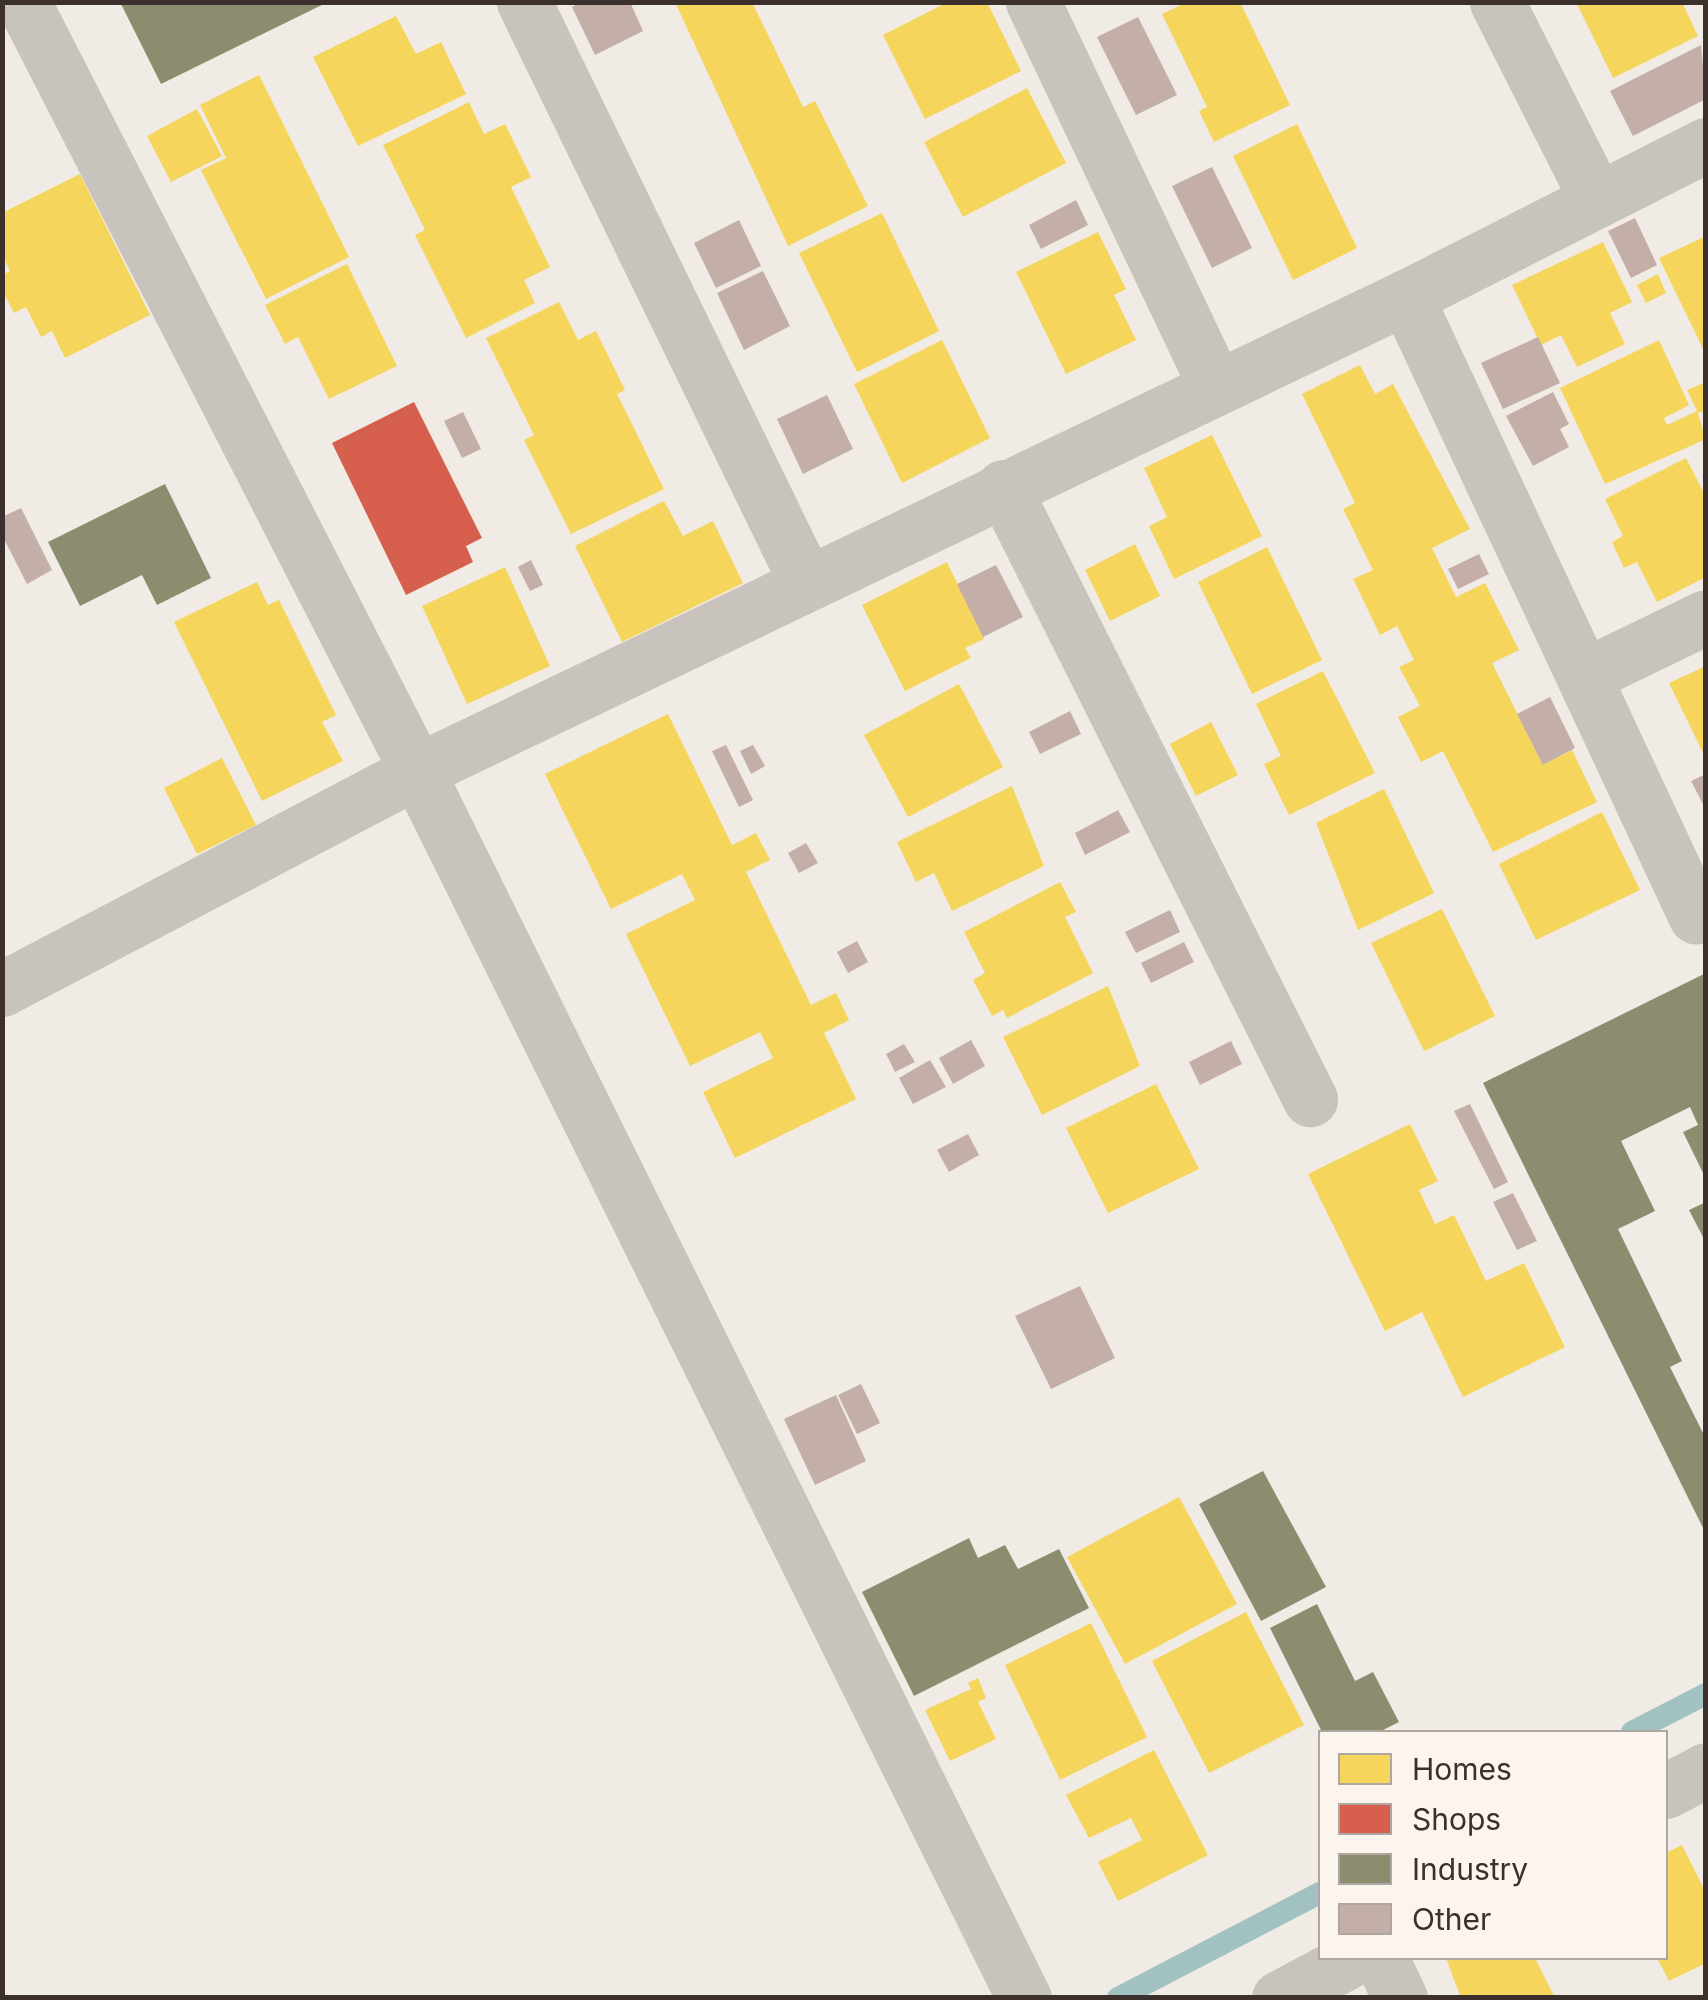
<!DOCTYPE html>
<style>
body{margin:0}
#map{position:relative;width:1708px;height:2000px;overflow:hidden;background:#f0ebe5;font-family:Inter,sans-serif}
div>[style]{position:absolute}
.homes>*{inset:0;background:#f6d55c}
.shops>*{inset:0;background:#d6604d}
.industry>*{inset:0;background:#8c8c6e}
.stream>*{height:22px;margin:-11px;padding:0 11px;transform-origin:11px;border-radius:11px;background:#a1c2c1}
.building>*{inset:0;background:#c3afa7}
.minor>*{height:55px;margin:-27.5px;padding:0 27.5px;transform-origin:27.5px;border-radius:27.5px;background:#c9c3be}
span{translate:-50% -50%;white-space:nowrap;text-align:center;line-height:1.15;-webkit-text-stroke:10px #fbf5ee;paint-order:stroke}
.frame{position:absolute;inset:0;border:5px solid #3b302b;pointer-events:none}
.legend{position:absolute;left:1318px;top:1730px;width:350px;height:230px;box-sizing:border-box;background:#fbf5ee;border:2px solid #aea6a0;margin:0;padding:12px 18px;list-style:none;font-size:30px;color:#3b302b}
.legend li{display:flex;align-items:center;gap:20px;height:50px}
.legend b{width:50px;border:2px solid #aea6a0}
</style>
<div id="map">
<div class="homes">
<div style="clip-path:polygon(675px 2px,752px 2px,803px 107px,815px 101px,868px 206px,788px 246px)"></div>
<div style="clip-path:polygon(948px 2px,987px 2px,1021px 71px,925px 119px,883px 35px)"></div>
<div style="clip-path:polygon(1187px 2px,1240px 2px,1290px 105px,1214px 142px,1199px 111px,1207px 107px,1162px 14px)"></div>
<div style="clip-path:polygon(1576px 2px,1682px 2px,1698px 36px,1613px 78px)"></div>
<div style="clip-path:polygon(396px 16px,416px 54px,441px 42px,466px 94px,358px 146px,313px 57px)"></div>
<div style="clip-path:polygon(259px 75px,349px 257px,266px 299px,201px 170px,226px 158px,200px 105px)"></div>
<div style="clip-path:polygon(1027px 88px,1066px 163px,963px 217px,924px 142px)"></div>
<div style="clip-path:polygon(469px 102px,484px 134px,505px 124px,531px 177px,511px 187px,550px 267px,524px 280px,535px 303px,466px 338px,415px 235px,425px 230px,383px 145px)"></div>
<div style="clip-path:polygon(197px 109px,222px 156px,171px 182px,147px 136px)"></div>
<div style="clip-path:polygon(1297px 124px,1357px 248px,1293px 280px,1233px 156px)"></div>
<div style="clip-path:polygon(80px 174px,150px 315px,65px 358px,52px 331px,41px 337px,26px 307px,14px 313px,2px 289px,2px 275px,10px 271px,2px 255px,2px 213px)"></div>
<div style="clip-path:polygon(882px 213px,939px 331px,857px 372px,799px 253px)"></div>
<div style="clip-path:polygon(1098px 232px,1126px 289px,1114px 295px,1136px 340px,1066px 374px,1016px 272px)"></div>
<div style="clip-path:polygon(1706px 236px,1706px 355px,1659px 258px)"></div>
<div style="clip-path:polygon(1603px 242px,1632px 302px,1610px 313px,1625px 344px,1577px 367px,1561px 335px,1541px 345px,1512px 285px)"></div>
<div style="clip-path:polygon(347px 264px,397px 366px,329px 399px,298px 337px,285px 344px,265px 305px)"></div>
<div style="clip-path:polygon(1658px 274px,1666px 293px,1646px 303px,1637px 285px)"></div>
<div style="clip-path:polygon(559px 302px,578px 340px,596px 331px,625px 390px,617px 394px,664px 489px,571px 534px,524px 440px,534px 435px,486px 338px)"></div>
<div style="clip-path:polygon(942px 340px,990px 438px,902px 483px,854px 384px)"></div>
<div style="clip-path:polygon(1659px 340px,1689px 405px,1664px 418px,1667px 425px,1697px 411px,1706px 439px,1605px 484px,1560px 388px)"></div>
<div style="clip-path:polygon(1360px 365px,1375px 394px,1393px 384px,1470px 529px,1432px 548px,1456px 597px,1485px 583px,1519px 650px,1492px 663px,1543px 765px,1572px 750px,1597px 802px,1493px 852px,1443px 751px,1421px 762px,1398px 717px,1420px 706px,1399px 667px,1414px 660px,1397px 626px,1380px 635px,1353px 579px,1373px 570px,1343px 509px,1355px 503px,1302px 394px)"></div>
<div style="clip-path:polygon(1706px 382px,1706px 410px,1698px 413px,1687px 390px)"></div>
<div style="clip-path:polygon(1212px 435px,1262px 536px,1174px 579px,1149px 526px,1167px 517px,1144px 468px)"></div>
<div style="clip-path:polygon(1686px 458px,1706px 497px,1706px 577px,1657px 602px,1637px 562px,1624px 568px,1612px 542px,1623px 536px,1605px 499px)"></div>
<div style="clip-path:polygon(664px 501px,683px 536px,713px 521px,743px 583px,622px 642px,575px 546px)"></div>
<div style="clip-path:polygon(1135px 544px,1160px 596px,1110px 621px,1085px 570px)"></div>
<div style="clip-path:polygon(1267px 547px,1322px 660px,1252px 694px,1198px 582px)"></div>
<div style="clip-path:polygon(947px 562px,984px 639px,965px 648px,971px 658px,905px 691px,862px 605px)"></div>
<div style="clip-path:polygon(505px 567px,550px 666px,467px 704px,422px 606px)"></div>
<div style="clip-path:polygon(257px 582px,268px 605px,279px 600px,336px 715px,322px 722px,343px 761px,262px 801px,174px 622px)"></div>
<div style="clip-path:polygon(1706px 666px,1706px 759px,1669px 683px)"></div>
<div style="clip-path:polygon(1323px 671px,1375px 773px,1289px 815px,1264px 764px,1281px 756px,1256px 704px)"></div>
<div style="clip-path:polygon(959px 684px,1003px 767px,908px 817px,864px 735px)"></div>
<div style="clip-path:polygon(668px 714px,732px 845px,756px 833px,770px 860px,746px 872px,811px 1005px,836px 993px,849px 1020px,824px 1033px,856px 1099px,735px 1158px,703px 1092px,773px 1058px,760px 1032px,690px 1066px,626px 934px,695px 900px,682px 874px,611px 909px,545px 774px)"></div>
<div style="clip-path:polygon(1211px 722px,1238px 775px,1196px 796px,1170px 744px)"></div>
<div style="clip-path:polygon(222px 758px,256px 825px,197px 854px,164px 788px)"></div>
<div style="clip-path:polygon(1012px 786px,1044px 866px,952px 911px,934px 873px,916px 882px,897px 842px)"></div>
<div style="clip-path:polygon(1384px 789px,1434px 893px,1358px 930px,1316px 823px)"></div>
<div style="clip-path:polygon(1602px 812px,1640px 890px,1536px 940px,1499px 864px)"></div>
<div style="clip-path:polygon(1060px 882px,1076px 912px,1065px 917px,1093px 973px,1007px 1018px,1003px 1010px,992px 1016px,973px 980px,985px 973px,964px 932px)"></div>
<div style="clip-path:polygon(1442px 909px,1495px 1016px,1424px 1051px,1371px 943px)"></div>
<div style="clip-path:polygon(1108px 986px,1140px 1066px,1042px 1115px,1003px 1037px)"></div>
<div style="clip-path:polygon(1156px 1084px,1199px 1169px,1108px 1213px,1066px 1128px)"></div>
<div style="clip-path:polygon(1410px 1124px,1438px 1181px,1419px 1190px,1435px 1224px,1454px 1215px,1486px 1281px,1524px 1263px,1565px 1347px,1463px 1397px,1422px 1312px,1385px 1331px,1308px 1174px)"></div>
<div style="clip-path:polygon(1179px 1497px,1237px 1604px,1125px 1664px,1067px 1557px)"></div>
<div style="clip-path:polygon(1246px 1612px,1304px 1725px,1209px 1773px,1152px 1661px)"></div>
<div style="clip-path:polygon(1091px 1623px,1147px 1737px,1060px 1780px,1005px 1665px)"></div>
<div style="clip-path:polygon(978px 1678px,986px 1698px,978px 1702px,996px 1739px,950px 1761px,925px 1710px,971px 1689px,968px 1683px)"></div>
<div style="clip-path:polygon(1154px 1750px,1208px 1855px,1118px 1901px,1098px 1862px,1142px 1840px,1131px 1818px,1089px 1838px,1066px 1795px)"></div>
<div style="clip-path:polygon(1682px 1845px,1706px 1893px,1706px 1963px,1669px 1981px,1657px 1958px,1666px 1958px,1666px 1853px)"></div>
<div style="clip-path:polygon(1446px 1958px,1535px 1958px,1555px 1998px,1461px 1998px)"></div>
</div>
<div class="shops">
<div style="clip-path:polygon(414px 402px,482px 538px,466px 546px,473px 562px,406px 595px,332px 443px)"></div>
</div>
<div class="industry">
<div style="clip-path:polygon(120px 2px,328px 2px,161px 84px)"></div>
<div style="clip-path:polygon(165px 484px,211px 578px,157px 605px,142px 575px,80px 606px,48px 542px)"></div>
<div style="clip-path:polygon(1706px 973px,1706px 1179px,1683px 1132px,1698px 1125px,1690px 1107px,1621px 1141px,1655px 1211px,1618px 1229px,1682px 1361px,1670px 1367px,1706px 1439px,1706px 1534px,1483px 1083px)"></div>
<div style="clip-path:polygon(1706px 1202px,1706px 1243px,1689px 1210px)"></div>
<div style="clip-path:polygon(1263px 1471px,1326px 1587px,1261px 1621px,1199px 1504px)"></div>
<div style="clip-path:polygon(969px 1538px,978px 1558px,1005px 1545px,1018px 1569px,1059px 1549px,1089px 1608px,914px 1696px,862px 1592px)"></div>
<div style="clip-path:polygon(1317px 1604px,1355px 1681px,1373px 1672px,1399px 1722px,1379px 1732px,1322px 1732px,1270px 1628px)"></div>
</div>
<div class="stream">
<div style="left:1632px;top:1732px;width:83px;rotate:-27.2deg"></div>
<div style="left:1118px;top:1998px;width:228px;rotate:-27.5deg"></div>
</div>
<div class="building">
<div style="clip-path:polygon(581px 2px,630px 2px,643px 31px,595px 55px,572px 7px)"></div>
<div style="clip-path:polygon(1138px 17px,1177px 95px,1136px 115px,1097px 37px)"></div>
<div style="clip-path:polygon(1701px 45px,1706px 99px,1633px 136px,1610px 91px)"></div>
<div style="clip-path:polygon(1212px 167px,1252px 248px,1212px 268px,1172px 186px)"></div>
<div style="clip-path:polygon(1076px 200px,1088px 225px,1041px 249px,1029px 225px)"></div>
<div style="clip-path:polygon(1635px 218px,1657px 265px,1631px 278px,1608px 231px)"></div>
<div style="clip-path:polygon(739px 220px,761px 266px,716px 288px,694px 243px)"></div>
<div style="clip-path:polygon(763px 271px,790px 326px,744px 350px,717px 293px)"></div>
<div style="clip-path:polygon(1538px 337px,1560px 383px,1503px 409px,1481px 363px)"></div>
<div style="clip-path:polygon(1553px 392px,1569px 424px,1560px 429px,1569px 447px,1533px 466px,1506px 416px)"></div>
<div style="clip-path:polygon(827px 395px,853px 449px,803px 474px,777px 419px)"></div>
<div style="clip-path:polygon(463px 412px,481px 449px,462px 458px,444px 421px)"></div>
<div style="clip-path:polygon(21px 508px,52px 570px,27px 584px,2px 535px,2px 517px)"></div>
<div style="clip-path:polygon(1479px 554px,1489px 574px,1458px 589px,1448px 569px)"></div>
<div style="clip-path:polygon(531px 560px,543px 585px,530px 591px,518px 567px)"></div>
<div style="clip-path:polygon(996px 565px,1023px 617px,983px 637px,957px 584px)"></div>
<div style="clip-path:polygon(1550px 697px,1575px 748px,1543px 765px,1517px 714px)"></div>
<div style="clip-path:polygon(1070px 711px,1081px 734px,1040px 754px,1029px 732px)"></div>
<div style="clip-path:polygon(726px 745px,753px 800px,739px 807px,712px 751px)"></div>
<div style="clip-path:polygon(753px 745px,765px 766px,751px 774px,740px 751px)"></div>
<div style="clip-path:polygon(1706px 774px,1706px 810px,1691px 781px)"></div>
<div style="clip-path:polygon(1118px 810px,1130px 832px,1085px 855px,1075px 833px)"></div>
<div style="clip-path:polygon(806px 843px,818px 863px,799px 873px,788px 853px)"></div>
<div style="clip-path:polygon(1170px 910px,1180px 932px,1136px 953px,1125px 932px)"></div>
<div style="clip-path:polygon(857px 941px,868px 962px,848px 973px,837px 952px)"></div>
<div style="clip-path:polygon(1184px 942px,1194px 962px,1151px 983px,1141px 963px)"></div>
<div style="clip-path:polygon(971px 1040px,985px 1066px,953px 1084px,939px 1058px)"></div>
<div style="clip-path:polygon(1231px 1041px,1242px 1064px,1200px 1085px,1189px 1062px)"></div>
<div style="clip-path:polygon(904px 1044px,915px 1062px,895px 1072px,886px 1054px)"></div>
<div style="clip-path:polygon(930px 1060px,946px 1087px,913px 1104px,899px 1078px)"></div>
<div style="clip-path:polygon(1470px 1104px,1508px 1182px,1494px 1189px,1454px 1111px)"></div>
<div style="clip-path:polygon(968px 1134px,979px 1155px,949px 1172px,937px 1150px)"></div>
<div style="clip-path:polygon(1513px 1193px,1537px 1241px,1517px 1250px,1493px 1202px)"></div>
<div style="clip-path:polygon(1080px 1286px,1115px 1358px,1051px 1389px,1015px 1316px)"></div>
<div style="clip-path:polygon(861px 1384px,880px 1423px,857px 1434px,838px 1395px)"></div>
<div style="clip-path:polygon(836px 1395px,866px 1461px,815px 1485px,784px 1419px)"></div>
</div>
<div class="minor">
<div style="left:23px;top:2px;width:864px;rotate:62.87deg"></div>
<div style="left:417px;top:771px;width:1369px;rotate:63.68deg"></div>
<div style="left:524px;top:2px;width:645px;rotate:64.07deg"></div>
<div style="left:1033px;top:2px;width:426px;rotate:64.6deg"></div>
<div style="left:1497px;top:2px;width:222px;rotate:63.2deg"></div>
<div style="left:1406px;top:297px;width:684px;rotate:64.93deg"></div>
<div style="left:1003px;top:487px;width:685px;rotate:63.36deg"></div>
<div style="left:1586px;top:675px;width:133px;rotate:-25.8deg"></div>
<div style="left:2px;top:989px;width:469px;rotate:-27.7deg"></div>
<div style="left:417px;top:771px;width:1097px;rotate:-25.61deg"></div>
<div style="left:1406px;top:297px;width:336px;rotate:-26.9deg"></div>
<div style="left:1666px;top:1791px;width:45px;rotate:-27.7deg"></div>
<div style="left:1381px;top:1958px;width:44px;rotate:64.6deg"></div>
<div style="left:1279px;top:1998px;width:85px;rotate:-28.1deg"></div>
</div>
<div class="frame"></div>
<ul class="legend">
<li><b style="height:28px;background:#f6d55c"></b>Homes</li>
<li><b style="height:28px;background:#d6604d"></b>Shops</li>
<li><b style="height:28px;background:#8c8c6e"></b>Industry</li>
<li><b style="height:28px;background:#c3afa7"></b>Other</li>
</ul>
</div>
